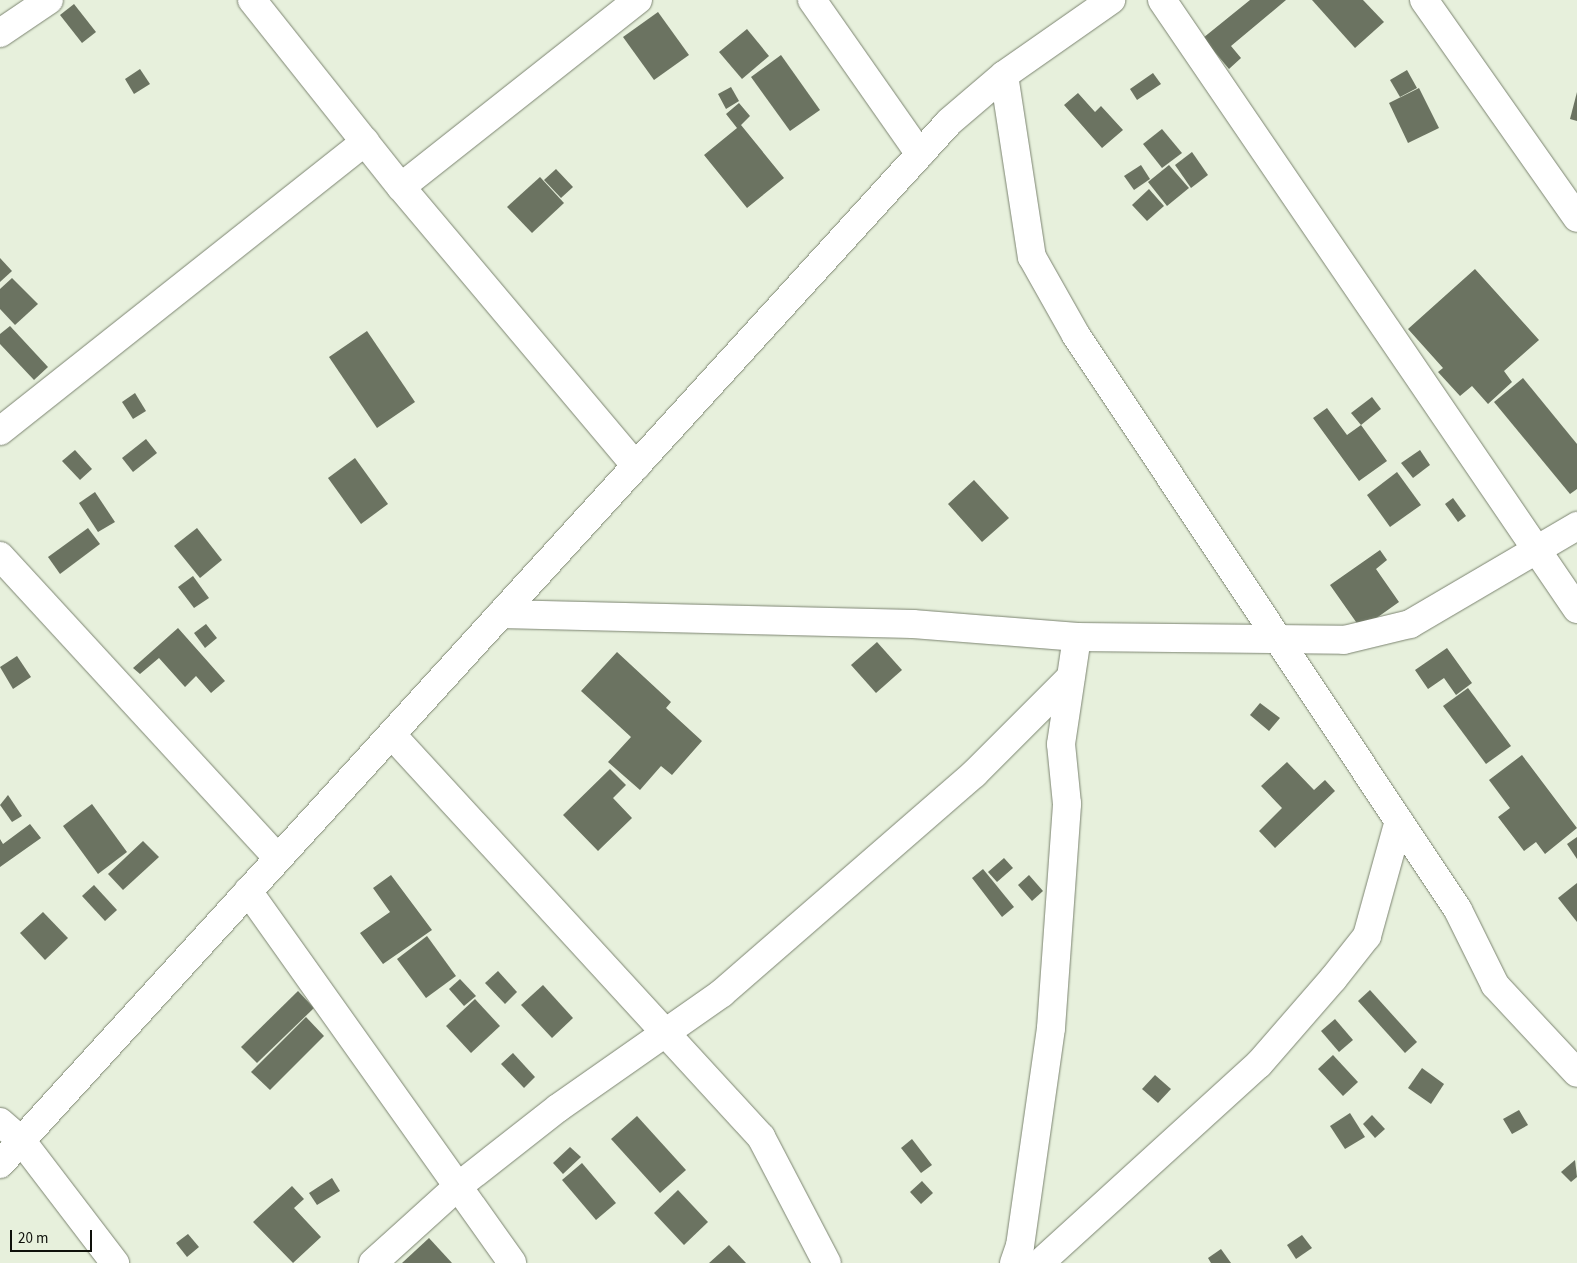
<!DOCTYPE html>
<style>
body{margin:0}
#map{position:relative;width:1577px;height:1263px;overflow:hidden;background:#e7f0dc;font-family:"Source Sans 3",sans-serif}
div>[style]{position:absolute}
.building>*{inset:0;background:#6b7361}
.roads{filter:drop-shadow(0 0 1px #7c8471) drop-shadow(0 0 1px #7c8471)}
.minor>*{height:28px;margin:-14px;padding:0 14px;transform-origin:14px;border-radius:14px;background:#fff}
.primary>*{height:28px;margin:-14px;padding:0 14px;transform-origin:14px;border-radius:14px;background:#fff}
span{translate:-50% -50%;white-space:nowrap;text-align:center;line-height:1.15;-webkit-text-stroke:4px #e7f0dc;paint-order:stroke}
.scale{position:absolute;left:10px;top:1230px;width:82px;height:22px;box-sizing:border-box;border:2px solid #0e100a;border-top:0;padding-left:6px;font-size:15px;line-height:18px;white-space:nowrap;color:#0e100a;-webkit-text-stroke:4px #e7f0dc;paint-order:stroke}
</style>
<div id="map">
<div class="building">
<div style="clip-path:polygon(1250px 0,1286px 0,1231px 46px,1241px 58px,1229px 69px,1203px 38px)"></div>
<div style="clip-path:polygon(1312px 0,1363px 0,1384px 22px,1355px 48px)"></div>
<div style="clip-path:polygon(74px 4px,96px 32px,82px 43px,60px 15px)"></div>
<div style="clip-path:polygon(658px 12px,689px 55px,654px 80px,623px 37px)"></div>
<div style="clip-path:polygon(747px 29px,769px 56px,742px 79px,719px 52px)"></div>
<div style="clip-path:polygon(781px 55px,820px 110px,790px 131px,751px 77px)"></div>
<div style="clip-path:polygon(140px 69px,150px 84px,134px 94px,125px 79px)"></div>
<div style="clip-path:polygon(1407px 70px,1417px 88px,1400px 97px,1390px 80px)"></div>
<div style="clip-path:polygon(1153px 73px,1161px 84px,1137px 100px,1130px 89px)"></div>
<div style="clip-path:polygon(731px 87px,739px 101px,726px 109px,718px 94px)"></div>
<div style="clip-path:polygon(1419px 88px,1439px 128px,1408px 143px,1389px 103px)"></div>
<div style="clip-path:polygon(1577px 92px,1577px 121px,1570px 119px)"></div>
<div style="clip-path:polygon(1078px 93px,1095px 112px,1101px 106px,1123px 130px,1102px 148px,1064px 105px)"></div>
<div style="clip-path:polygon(739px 103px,750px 116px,741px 125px,784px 178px,747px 208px,704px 155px,737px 128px,726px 114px)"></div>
<div style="clip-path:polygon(1162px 129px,1182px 153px,1162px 168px,1143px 144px)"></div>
<div style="clip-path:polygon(1192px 152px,1208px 175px,1191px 188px,1175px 165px)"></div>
<div style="clip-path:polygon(1141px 165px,1150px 179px,1134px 190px,1124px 176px)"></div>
<div style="clip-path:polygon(1169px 165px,1189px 188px,1167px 206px,1148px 182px)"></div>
<div style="clip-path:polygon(556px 169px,573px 187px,561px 198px,544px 180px)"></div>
<div style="clip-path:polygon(540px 177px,564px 203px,532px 233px,507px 207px)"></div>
<div style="clip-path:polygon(1149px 189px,1164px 206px,1147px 221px,1132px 205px)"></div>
<div style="clip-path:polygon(0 258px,12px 271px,0 282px)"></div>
<div style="clip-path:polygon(1475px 269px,1539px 340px,1504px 371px,1512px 382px,1488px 404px,1472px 386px,1460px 396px,1438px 372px,1443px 368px,1408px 329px)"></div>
<div style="clip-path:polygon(12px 278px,38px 304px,15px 325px,0 309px,0 289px)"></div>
<div style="clip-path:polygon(10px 326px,48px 367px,34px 380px,0 344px,0 334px)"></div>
<div style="clip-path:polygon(367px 331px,415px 402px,377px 428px,329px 357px)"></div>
<div style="clip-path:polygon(1523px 378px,1577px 444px,1577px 489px,1570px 494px,1494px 402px)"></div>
<div style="clip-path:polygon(135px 393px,146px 411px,133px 419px,122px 402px)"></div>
<div style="clip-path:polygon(1372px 397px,1381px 409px,1361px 425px,1351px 413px)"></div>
<div style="clip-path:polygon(1327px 408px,1347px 435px,1361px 425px,1387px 461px,1359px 481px,1313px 418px)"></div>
<div style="clip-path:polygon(146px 439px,157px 453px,133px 472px,122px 458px)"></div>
<div style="clip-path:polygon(75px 450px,92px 469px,80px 480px,62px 461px)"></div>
<div style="clip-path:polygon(1420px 450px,1430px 465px,1413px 478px,1401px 463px)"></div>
<div style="clip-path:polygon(355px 458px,388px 504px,361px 524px,328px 478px)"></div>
<div style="clip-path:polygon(1397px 472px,1421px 505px,1390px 527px,1367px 495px)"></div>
<div style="clip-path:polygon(974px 480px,1009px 518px,982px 542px,948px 504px)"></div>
<div style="clip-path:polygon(95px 492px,115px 522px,98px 532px,79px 503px)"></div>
<div style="clip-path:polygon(1453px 498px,1466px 516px,1458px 522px,1445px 504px)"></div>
<div style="clip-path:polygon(88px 528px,100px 544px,60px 574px,48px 557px)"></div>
<div style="clip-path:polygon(197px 528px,222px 560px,200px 578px,174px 546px)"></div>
<div style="clip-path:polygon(1380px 550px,1387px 560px,1376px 569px,1399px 602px,1361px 629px,1330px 585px)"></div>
<div style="clip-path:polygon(193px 576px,209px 598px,194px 608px,178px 587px)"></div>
<div style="clip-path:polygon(206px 624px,217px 638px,205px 648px,194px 633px)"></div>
<div style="clip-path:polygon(178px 628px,225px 681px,211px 693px,196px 676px,185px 687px,159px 658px,140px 674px,133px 668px)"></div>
<div style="clip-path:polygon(877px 642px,902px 670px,876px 693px,851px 665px)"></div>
<div style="clip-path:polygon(1447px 648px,1472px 683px,1456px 695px,1444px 678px,1428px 689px,1415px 670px)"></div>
<div style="clip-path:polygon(617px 652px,671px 702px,666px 708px,702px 741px,672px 775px,661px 766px,640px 790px,608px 762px,631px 737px,581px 691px)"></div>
<div style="clip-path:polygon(17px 656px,31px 677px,13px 689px,0 667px)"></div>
<div style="clip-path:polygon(1468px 688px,1511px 746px,1486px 764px,1443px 706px)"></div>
<div style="clip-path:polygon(1260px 703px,1280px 718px,1269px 731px,1250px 715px)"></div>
<div style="clip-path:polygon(1522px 755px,1577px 828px,1545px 854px,1536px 842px,1524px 851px,1498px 817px,1510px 808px,1489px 780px)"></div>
<div style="clip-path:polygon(1287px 762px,1314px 790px,1325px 780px,1335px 791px,1275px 848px,1259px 831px,1282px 808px,1261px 786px)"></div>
<div style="clip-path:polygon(610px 769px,626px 785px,613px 798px,632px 818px,598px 851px,563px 815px)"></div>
<div style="clip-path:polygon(8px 795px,22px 816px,12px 822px,0 805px)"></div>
<div style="clip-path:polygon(92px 804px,127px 852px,98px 874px,63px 826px)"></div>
<div style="clip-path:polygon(30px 824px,41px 838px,0 867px,0 839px,3px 844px)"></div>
<div style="clip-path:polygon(1577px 837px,1577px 859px,1567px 844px)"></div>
<div style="clip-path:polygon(143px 841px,159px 857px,123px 890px,108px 874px)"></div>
<div style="clip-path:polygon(1004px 858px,1013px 868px,997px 882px,988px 872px)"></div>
<div style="clip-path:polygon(983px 869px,1014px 907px,1002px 917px,972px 878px)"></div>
<div style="clip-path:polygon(391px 875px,432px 930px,383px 964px,360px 933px,390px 912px,373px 888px)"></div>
<div style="clip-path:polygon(1029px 875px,1043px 891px,1032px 901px,1018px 885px)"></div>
<div style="clip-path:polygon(1577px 883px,1577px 922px,1558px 898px)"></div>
<div style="clip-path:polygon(94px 885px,117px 910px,105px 921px,82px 896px)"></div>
<div style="clip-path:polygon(43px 912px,68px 938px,45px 960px,20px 933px)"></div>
<div style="clip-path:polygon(427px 936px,456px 976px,426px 998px,397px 959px)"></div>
<div style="clip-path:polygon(498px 971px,517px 992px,505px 1004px,485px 983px)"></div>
<div style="clip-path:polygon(460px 979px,476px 996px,464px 1006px,449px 989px)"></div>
<div style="clip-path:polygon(543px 985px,573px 1018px,552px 1038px,521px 1005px)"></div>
<div style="clip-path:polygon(1370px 990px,1417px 1042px,1405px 1053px,1358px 1001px)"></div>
<div style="clip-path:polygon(298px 991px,314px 1008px,257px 1063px,241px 1047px)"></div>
<div style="clip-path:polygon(475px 999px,500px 1026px,471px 1053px,446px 1026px)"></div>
<div style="clip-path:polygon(306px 1017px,324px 1036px,270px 1090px,251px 1072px)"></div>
<div style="clip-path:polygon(1335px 1019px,1353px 1040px,1339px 1052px,1321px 1031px)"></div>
<div style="clip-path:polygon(513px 1053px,535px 1077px,524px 1088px,501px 1064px)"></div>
<div style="clip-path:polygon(1333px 1055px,1358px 1082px,1343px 1096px,1318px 1069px)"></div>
<div style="clip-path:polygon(1422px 1068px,1444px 1084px,1431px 1104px,1408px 1088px)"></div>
<div style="clip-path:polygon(1155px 1075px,1171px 1089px,1158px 1103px,1142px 1089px)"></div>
<div style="clip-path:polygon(1519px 1110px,1528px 1125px,1512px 1134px,1503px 1119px)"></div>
<div style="clip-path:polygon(1350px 1113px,1365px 1137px,1345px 1149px,1330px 1126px)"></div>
<div style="clip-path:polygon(1372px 1115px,1385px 1129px,1375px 1138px,1363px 1124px)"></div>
<div style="clip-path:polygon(637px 1116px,686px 1170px,660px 1193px,611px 1139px)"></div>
<div style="clip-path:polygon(912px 1139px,932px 1165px,921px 1173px,901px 1148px)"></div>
<div style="clip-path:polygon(570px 1147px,581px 1157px,563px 1174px,553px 1163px)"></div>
<div style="clip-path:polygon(1575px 1160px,1577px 1177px,1571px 1182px,1561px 1172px)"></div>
<div style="clip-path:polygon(582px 1163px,616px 1203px,596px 1220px,562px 1180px)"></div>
<div style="clip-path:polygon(332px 1178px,340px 1191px,317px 1205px,309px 1193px)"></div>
<div style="clip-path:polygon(922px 1181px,933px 1193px,921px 1204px,910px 1192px)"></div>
<div style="clip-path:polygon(292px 1186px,304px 1199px,294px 1208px,321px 1237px,293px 1263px,253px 1222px)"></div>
<div style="clip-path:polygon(678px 1190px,708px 1222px,684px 1245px,654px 1213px)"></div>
<div style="clip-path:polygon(188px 1234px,199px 1247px,187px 1257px,176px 1243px)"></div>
<div style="clip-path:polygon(1302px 1235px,1312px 1248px,1296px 1259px,1287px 1245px)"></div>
<div style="clip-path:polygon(429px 1238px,452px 1263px,402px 1263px)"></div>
<div style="clip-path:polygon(729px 1245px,746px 1263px,709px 1263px)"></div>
<div style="clip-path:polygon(1221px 1249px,1231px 1263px,1211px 1263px,1208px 1258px)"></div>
</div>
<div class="roads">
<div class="minor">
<div style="left:252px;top:0;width:239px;rotate:51.5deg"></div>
<div style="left:401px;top:187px;width:365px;rotate:49.9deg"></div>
<div style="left:812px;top:0;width:188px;rotate:55deg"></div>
<div style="left:1162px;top:0;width:737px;rotate:55.73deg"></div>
<div style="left:1424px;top:0;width:266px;rotate:54.9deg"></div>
<div style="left:0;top:33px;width:59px;rotate:-34deg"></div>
<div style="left:1004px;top:75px;width:184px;rotate:81.3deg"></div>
<div style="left:1032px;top:257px;width:90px;rotate:60.6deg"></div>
<div style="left:1076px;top:335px;width:690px;rotate:56.4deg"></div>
<div style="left:1458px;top:910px;width:84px;rotate:63.7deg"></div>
<div style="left:1495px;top:985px;width:120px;rotate:47deg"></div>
<div style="left:401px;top:187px;width:302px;rotate:-38.3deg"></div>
<div style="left:0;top:431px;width:466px;rotate:-38.4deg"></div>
<div style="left:0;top:556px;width:410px;rotate:47.4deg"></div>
<div style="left:501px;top:614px;width:412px;rotate:1.4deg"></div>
<div style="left:913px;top:624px;width:165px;rotate:4.5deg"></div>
<div style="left:1077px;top:637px;width:267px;rotate:0.6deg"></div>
<div style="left:1344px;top:640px;width:68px;rotate:-13.6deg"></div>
<div style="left:1410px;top:624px;width:194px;rotate:-30.4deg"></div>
<div style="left:392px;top:735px;width:546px;rotate:47.45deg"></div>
<div style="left:761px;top:1137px;width:142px;rotate:62.4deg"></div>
<div style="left:248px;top:891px;width:456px;rotate:54.6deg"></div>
<div style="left:0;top:1122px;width:28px;rotate:41deg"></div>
<div style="left:21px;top:1140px;width:155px;rotate:52.6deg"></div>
<div style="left:373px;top:1263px;width:112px;rotate:-42.1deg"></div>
<div style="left:456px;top:1188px;width:130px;rotate:-38.1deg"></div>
<div style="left:558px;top:1108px;width:200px;rotate:-35deg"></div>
<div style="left:722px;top:993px;width:334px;rotate:-41deg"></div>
<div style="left:974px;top:774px;width:136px;rotate:-45deg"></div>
<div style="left:1014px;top:1263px;width:18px;rotate:-71deg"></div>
<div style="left:1020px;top:1246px;width:220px;rotate:-81.9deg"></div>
<div style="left:1051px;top:1028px;width:225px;rotate:-85.9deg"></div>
<div style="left:1067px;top:804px;width:60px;rotate:-95.7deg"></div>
<div style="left:1061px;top:744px;width:108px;rotate:-81.5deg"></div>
<div style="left:1040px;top:1263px;width:296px;rotate:-42.3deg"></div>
<div style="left:1259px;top:1064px;width:113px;rotate:-49deg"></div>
<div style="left:1333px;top:979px;width:55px;rotate:-51.7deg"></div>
<div style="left:1367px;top:936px;width:119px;rotate:-74.5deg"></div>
</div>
<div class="primary">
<div style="left:0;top:1164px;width:1409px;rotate:-47.67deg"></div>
<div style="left:949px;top:122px;width:72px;rotate:-40.5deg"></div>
<div style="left:1004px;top:75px;width:131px;rotate:-35deg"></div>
</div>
</div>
<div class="scale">20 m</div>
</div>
